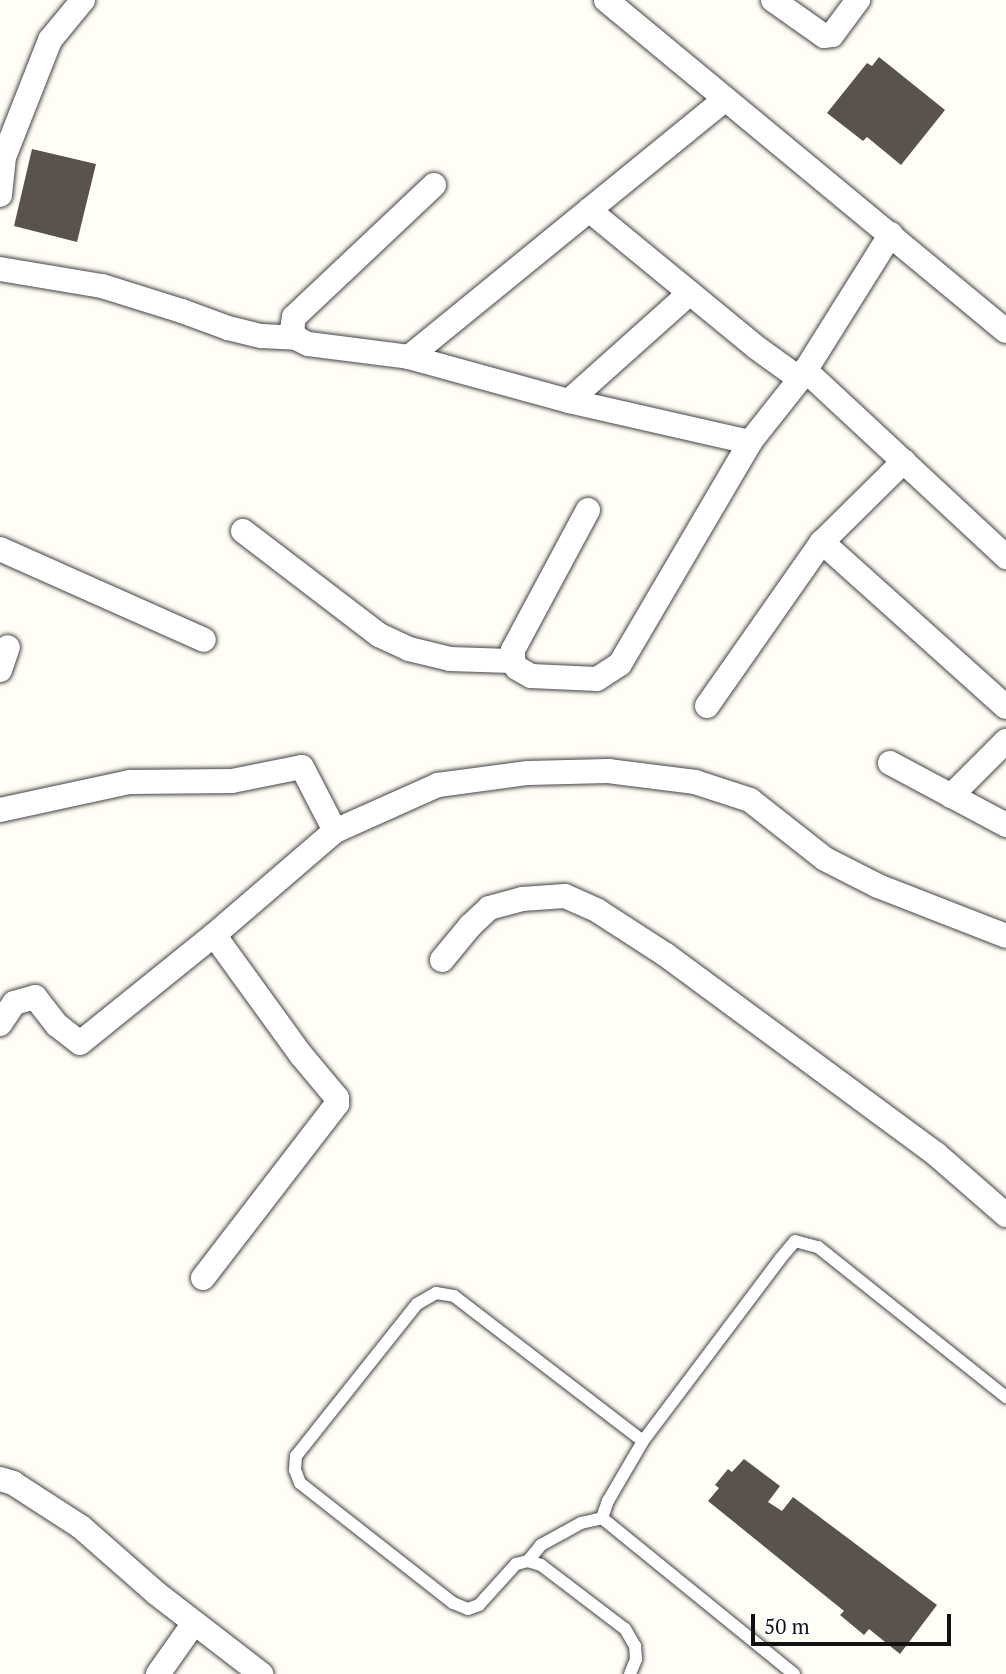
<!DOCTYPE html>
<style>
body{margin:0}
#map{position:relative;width:1006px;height:1674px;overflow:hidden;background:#fffdf5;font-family:"PT Serif",serif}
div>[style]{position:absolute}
.building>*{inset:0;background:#5a524d}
.roads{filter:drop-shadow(0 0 2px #444) drop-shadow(0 0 2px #444)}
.service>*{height:12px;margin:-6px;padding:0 6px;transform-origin:6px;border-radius:6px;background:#fff}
.minor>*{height:24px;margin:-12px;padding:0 12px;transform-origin:12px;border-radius:12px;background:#fff}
span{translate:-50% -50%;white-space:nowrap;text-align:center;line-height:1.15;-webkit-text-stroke:7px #fff;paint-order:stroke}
.scale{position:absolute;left:751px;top:1614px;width:200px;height:32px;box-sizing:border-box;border:4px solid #111;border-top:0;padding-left:9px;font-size:21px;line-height:24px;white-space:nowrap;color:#111;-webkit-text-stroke:5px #fff;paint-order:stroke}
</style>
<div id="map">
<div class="building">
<div style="clip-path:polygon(879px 57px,945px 110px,901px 165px,867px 137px,863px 141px,827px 113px,867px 63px,872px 66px)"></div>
<div style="clip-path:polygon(32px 149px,96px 164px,77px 242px,14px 226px)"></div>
<div style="clip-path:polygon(744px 1459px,780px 1486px,768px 1502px,782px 1511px,793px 1497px,937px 1605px,900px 1654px,869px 1629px,864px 1635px,840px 1615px,844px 1611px,708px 1501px,719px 1488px,715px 1485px,728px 1469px,732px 1472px)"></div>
</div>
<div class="roads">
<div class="service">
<div style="left:528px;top:1561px;width:21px;rotate:-51deg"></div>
<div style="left:541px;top:1545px;width:25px;rotate:-29deg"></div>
<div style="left:563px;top:1533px;width:21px;rotate:-29deg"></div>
<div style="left:581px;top:1523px;width:22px;rotate:-13deg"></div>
<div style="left:630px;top:1674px;width:16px;rotate:-68deg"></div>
<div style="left:636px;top:1659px;width:13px;rotate:-94deg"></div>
<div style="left:635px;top:1646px;width:20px;rotate:-120deg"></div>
<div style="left:625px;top:1629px;width:106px;rotate:-142.7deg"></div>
<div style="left:541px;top:1565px;width:14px;rotate:-163deg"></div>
<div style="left:528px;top:1561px;width:12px;rotate:166deg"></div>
<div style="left:516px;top:1564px;width:55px;rotate:132.1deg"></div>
<div style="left:479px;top:1605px;width:12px;rotate:160deg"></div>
<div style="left:468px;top:1609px;width:16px;rotate:-158deg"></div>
<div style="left:453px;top:1603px;width:194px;rotate:-141.9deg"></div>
<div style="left:300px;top:1483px;width:14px;rotate:-111deg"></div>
<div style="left:295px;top:1470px;width:14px;rotate:-86deg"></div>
<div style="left:296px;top:1456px;width:194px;rotate:-51.5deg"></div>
<div style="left:417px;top:1304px;width:22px;rotate:-30deg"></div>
<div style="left:436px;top:1293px;width:18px;rotate:9deg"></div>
<div style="left:454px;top:1296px;width:238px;rotate:37.5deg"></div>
<div style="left:794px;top:1674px;width:247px;rotate:-140.9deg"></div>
<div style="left:602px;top:1518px;width:18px;rotate:-71deg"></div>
<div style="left:608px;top:1501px;width:69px;rotate:-59.7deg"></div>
<div style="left:643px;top:1441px;width:228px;rotate:-53deg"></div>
<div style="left:780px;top:1259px;width:23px;rotate:-50deg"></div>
<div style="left:795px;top:1241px;width:24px;rotate:15deg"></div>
<div style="left:818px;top:1247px;width:241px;rotate:38.6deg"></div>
</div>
<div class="minor">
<div style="left:606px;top:0;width:519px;rotate:39.61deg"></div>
<div style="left:773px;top:0;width:62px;rotate:35.2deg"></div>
<div style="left:824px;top:36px;width:8px;rotate:-7deg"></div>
<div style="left:832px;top:35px;width:44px;rotate:-53.4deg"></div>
<div style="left:434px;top:185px;width:192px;rotate:136.7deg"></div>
<div style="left:294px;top:317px;width:12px;rotate:99deg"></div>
<div style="left:292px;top:329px;width:10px;rotate:66deg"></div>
<div style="left:296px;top:338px;width:13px;rotate:27deg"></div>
<div style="left:308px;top:344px;width:102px;rotate:7.3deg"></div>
<div style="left:409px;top:357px;width:166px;rotate:15.4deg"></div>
<div style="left:569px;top:401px;width:186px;rotate:12.8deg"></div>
<div style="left:0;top:195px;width:38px;rotate:-84deg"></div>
<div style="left:4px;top:157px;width:126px;rotate:-68.5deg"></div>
<div style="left:50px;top:40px;width:52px;rotate:-50.5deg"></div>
<div style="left:589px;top:210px;width:217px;rotate:39.4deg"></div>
<div style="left:757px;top:348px;width:53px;rotate:35.8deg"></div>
<div style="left:0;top:269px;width:103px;rotate:9.5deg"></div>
<div style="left:102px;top:286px;width:84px;rotate:17.4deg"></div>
<div style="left:182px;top:311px;width:49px;rotate:20.3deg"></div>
<div style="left:228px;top:328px;width:34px;rotate:14deg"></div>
<div style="left:261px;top:336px;width:35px;rotate:3deg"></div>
<div style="left:409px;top:357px;width:408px;rotate:-39.2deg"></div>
<div style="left:805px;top:370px;width:275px;rotate:42.9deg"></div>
<div style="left:569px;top:401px;width:162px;rotate:-41.8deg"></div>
<div style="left:588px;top:510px;width:159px;rotate:118.2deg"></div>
<div style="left:513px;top:650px;width:11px;rotate:90deg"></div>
<div style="left:513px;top:661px;width:8px;rotate:60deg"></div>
<div style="left:517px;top:668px;width:16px;rotate:30deg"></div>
<div style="left:531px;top:676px;width:66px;rotate:2.6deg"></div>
<div style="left:597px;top:679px;width:27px;rotate:-33deg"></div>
<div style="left:620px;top:664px;width:257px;rotate:-59.6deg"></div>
<div style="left:750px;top:442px;width:80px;rotate:-51.6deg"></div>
<div style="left:800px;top:379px;width:171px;rotate:-57.9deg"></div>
<div style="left:243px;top:531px;width:171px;rotate:37.4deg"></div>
<div style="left:379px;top:635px;width:33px;rotate:25deg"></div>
<div style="left:409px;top:649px;width:42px;rotate:13.7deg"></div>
<div style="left:450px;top:659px;width:63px;rotate:1.8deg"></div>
<div style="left:822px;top:542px;width:247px;rotate:41.9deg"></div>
<div style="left:0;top:549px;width:223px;rotate:24deg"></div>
<div style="left:0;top:670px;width:24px;rotate:-71deg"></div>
<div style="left:707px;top:706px;width:200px;rotate:-55deg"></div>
<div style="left:822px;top:542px;width:115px;rotate:-44.6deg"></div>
<div style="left:890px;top:763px;width:132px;rotate:28.1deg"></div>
<div style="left:951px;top:796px;width:78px;rotate:-45deg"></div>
<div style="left:0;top:810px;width:133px;rotate:-12.2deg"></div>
<div style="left:130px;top:782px;width:102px;rotate:-0.6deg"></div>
<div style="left:232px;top:781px;width:71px;rotate:-11.3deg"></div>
<div style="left:302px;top:767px;width:72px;rotate:62.7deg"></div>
<div style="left:442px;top:960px;width:44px;rotate:-50.5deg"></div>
<div style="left:470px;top:926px;width:26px;rotate:-43deg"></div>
<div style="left:489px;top:908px;width:34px;rotate:-15deg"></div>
<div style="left:522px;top:899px;width:43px;rotate:-4deg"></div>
<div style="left:565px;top:896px;width:36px;rotate:24deg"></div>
<div style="left:598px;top:911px;width:81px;rotate:32.9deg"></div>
<div style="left:666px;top:955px;width:335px;rotate:36.4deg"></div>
<div style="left:936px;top:1154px;width:93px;rotate:41.1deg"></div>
<div style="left:0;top:1024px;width:25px;rotate:-56deg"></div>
<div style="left:14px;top:1003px;width:22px;rotate:-16deg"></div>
<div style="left:35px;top:997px;width:36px;rotate:52deg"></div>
<div style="left:57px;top:1025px;width:29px;rotate:38deg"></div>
<div style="left:80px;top:1043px;width:172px;rotate:-38.9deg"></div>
<div style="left:214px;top:935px;width:160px;rotate:-40.7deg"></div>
<div style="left:335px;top:831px;width:113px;rotate:-24.1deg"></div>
<div style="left:438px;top:785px;width:91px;rotate:-7.6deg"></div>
<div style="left:528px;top:773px;width:80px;rotate:-1.4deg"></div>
<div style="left:608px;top:771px;width:88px;rotate:7.2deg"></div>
<div style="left:695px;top:782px;width:58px;rotate:18.1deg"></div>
<div style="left:750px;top:800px;width:95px;rotate:38.2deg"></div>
<div style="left:825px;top:859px;width:59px;rotate:27deg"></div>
<div style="left:878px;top:886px;width:137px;rotate:21.3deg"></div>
<div style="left:203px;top:1278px;width:220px;rotate:-52.4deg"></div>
<div style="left:337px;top:1104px;width:6px;rotate:-90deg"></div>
<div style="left:337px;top:1098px;width:56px;rotate:-129.9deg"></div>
<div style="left:301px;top:1055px;width:148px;rotate:-125.9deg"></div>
<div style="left:0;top:1479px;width:14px;rotate:17deg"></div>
<div style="left:13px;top:1483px;width:81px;rotate:32.9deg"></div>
<div style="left:81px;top:1527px;width:100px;rotate:41.3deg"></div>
<div style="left:156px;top:1593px;width:133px;rotate:37.6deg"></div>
<div style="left:158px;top:1674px;width:62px;rotate:-54.8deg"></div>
</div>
</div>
<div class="scale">50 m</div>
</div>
